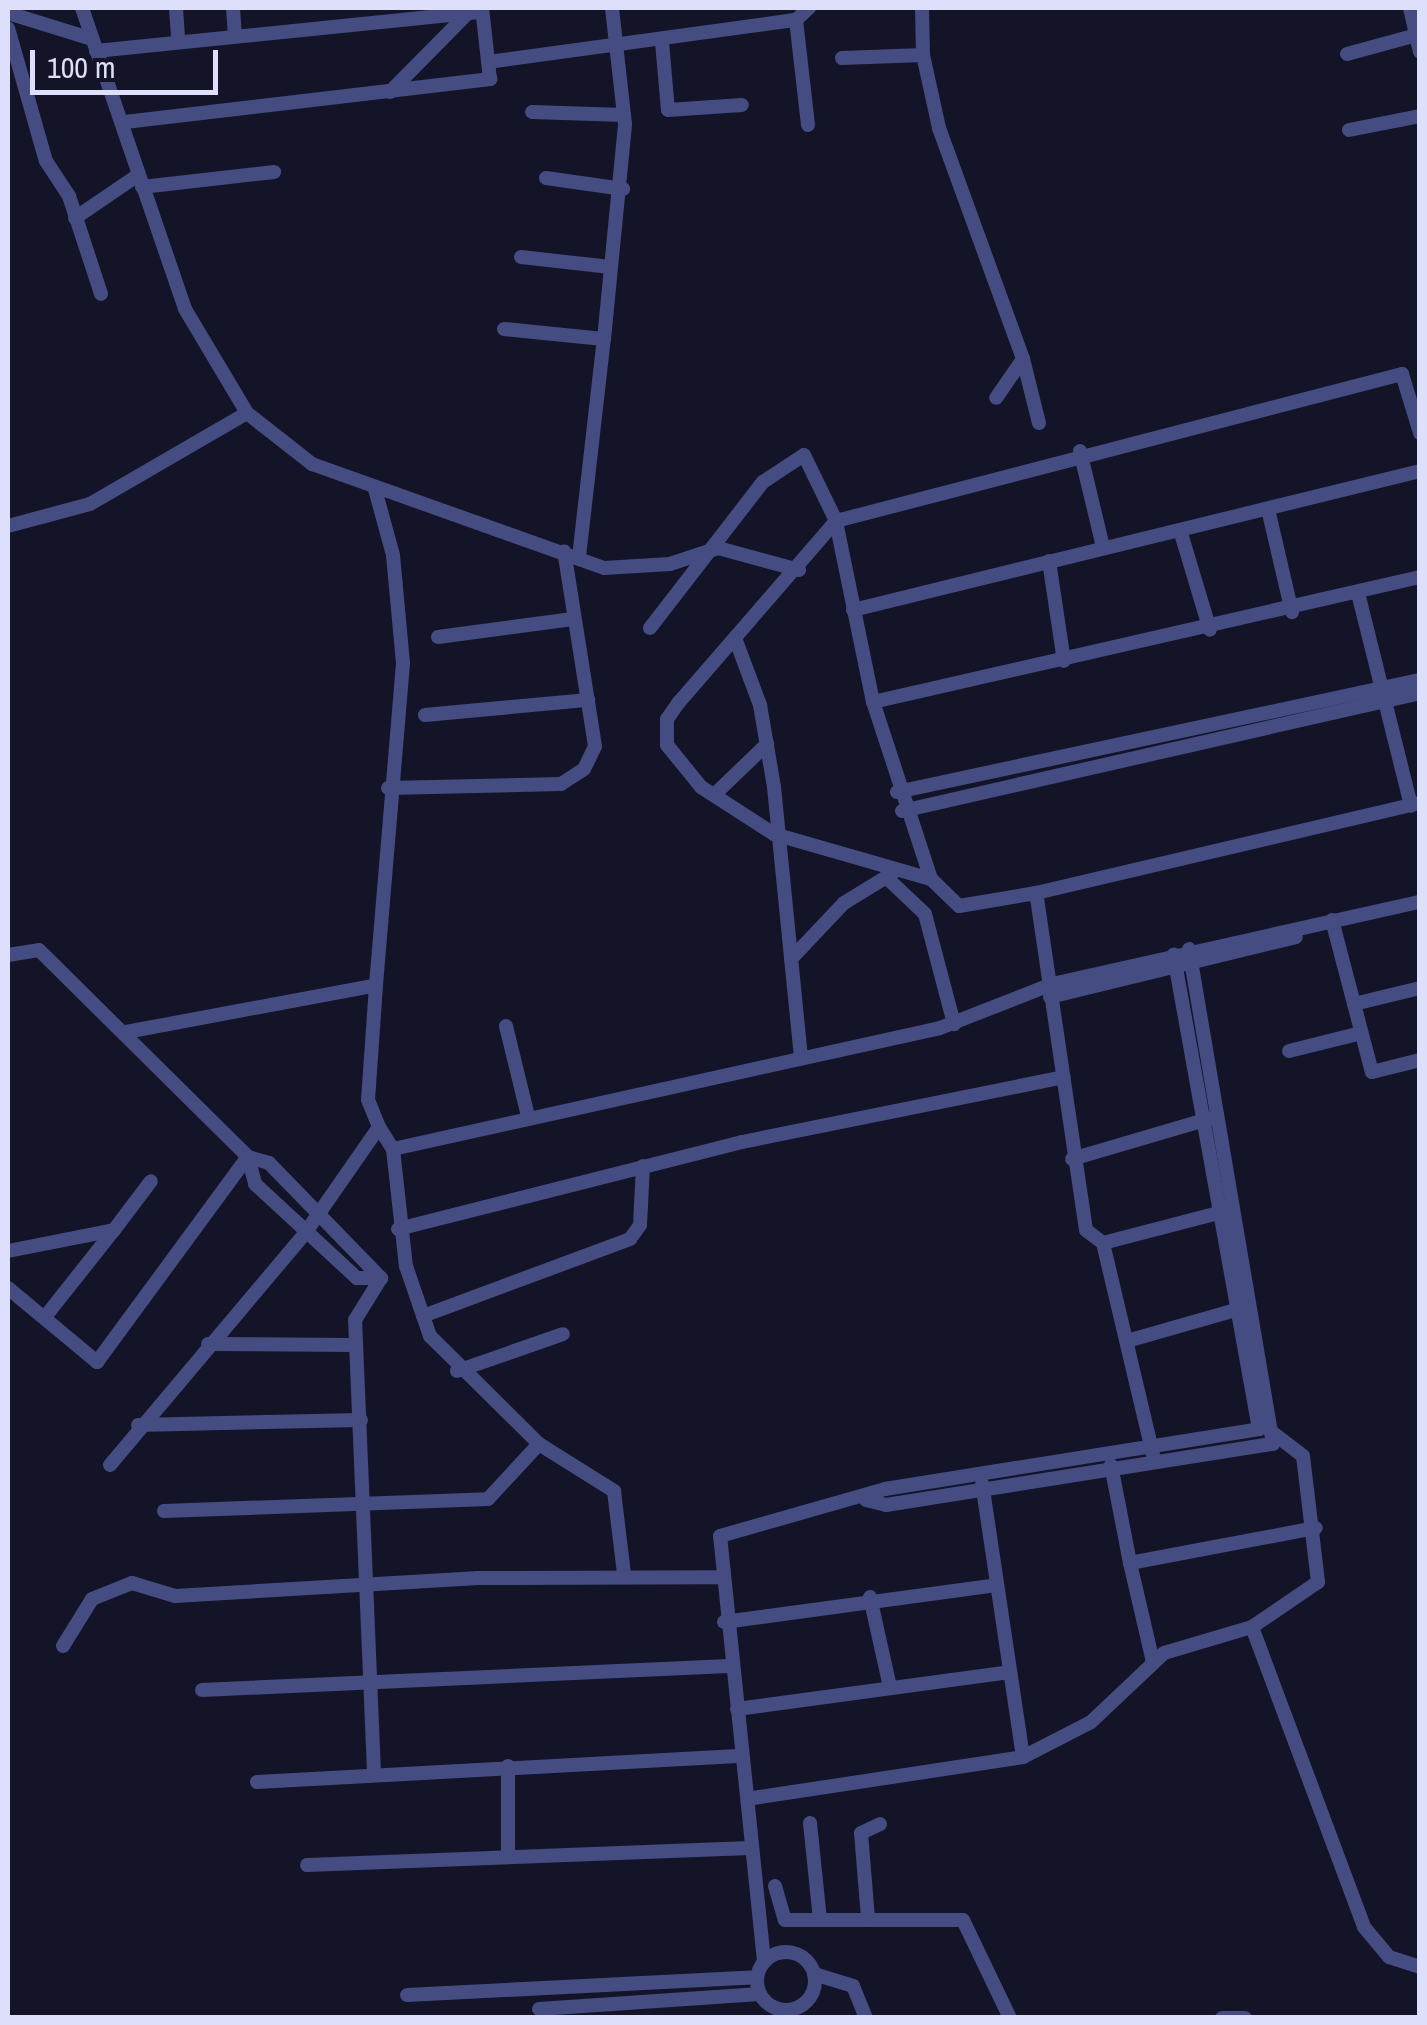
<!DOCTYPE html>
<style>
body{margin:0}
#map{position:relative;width:1427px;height:2025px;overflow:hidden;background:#131428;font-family:"Archivo Narrow",sans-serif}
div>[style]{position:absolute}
.minor>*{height:14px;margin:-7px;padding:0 7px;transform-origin:7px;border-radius:7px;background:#444c82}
.minor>.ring{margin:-7px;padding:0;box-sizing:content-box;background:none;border:14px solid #444c82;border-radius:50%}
span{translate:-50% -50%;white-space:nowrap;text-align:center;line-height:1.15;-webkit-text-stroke:8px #131428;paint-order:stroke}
.frame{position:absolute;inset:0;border:10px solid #dee0fb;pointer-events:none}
.scale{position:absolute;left:30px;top:50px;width:188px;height:45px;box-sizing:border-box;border:5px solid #dee0fb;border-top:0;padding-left:12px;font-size:30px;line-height:35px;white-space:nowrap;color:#dee0fb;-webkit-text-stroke:8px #131428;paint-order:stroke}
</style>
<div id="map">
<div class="minor">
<div style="left:82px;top:8px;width:318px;rotate:71.1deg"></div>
<div style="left:185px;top:309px;width:121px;rotate:59.2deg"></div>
<div style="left:247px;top:413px;width:83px;rotate:38.1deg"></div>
<div style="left:312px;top:464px;width:310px;rotate:19.6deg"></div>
<div style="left:604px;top:568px;width:66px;rotate:-3.5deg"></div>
<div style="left:670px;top:564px;width:51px;rotate:-18.4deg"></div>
<div style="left:718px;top:548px;width:84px;rotate:15.2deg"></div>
<div style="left:176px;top:8px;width:31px;rotate:86deg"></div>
<div style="left:233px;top:8px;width:26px;rotate:86deg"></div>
<div style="left:1410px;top:8px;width:45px;rotate:77.2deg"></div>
<div style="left:8px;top:13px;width:88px;rotate:17.2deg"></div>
<div style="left:8px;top:28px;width:138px;rotate:74.1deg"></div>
<div style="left:46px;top:161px;width:42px;rotate:56.7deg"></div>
<div style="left:69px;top:196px;width:103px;rotate:71.9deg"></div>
<div style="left:662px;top:42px;width:68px;rotate:85deg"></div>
<div style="left:668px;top:110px;width:74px;rotate:-3.9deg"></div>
<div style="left:96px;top:51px;width:388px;rotate:-5.8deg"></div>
<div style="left:1347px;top:54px;width:76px;rotate:-15.3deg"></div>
<div style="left:923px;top:55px;width:75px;rotate:77.6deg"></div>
<div style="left:939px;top:128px;width:246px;rotate:70deg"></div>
<div style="left:1023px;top:359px;width:47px;rotate:124.7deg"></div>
<div style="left:842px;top:58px;width:81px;rotate:-2.1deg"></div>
<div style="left:923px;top:55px;width:47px;rotate:-91.2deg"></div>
<div style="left:488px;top:62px;width:311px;rotate:-7.8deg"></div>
<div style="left:390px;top:92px;width:108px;rotate:-45.4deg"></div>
<div style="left:532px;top:112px;width:92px;rotate:1.9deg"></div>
<div style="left:125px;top:122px;width:368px;rotate:-6.7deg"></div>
<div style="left:490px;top:79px;width:71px;rotate:-96.4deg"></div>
<div style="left:808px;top:125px;width:106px;rotate:-96.5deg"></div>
<div style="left:796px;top:20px;width:18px;rotate:-43deg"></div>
<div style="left:1349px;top:130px;width:72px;rotate:-11.2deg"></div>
<div style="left:546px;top:178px;width:78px;rotate:8.1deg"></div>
<div style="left:142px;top:187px;width:133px;rotate:-6.5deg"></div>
<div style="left:75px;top:218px;width:76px;rotate:-34.3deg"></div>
<div style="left:521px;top:257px;width:90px;rotate:6.4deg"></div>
<div style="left:504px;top:329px;width:100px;rotate:5.7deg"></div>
<div style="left:604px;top:339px;width:216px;rotate:-84.4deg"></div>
<div style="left:625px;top:124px;width:117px;rotate:-96.4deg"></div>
<div style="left:1023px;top:359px;width:66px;rotate:76deg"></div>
<div style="left:1080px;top:451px;width:99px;rotate:76.5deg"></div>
<div style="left:1268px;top:509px;width:106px;rotate:76.9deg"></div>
<div style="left:8px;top:526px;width:85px;rotate:-15deg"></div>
<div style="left:90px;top:504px;width:181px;rotate:-30.1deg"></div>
<div style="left:1180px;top:530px;width:104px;rotate:73.3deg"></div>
<div style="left:579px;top:557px;width:219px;rotate:-83.5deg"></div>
<div style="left:1049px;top:561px;width:101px;rotate:81.5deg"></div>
<div style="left:1359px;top:597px;width:215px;rotate:76deg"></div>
<div style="left:853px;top:610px;width:584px;rotate:-13.77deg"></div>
<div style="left:650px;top:628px;width:185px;rotate:-52.3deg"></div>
<div style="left:763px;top:482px;width:49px;rotate:-33.4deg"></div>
<div style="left:804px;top:455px;width:73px;rotate:64.1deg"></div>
<div style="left:836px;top:521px;width:240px;rotate:130.9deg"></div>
<div style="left:679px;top:702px;width:21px;rotate:125deg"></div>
<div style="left:667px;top:719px;width:26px;rotate:90deg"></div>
<div style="left:667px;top:745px;width:54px;rotate:51deg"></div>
<div style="left:701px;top:787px;width:87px;rotate:32.8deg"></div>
<div style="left:774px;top:834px;width:163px;rotate:16deg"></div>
<div style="left:438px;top:637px;width:136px;rotate:-7.6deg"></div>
<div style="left:735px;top:638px;width:72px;rotate:69.5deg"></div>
<div style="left:760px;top:705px;width:83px;rotate:80.3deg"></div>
<div style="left:774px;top:787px;width:273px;rotate:84.3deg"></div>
<div style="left:873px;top:702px;width:561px;rotate:-12.87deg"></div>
<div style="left:425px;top:715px;width:164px;rotate:-5.3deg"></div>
<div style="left:388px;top:788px;width:173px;rotate:-1.3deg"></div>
<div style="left:561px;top:784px;width:27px;rotate:-33deg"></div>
<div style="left:584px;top:769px;width:25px;rotate:-64deg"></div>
<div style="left:595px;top:746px;width:197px;rotate:-99deg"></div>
<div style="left:897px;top:792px;width:535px;rotate:-12.09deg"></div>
<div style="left:714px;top:795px;width:74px;rotate:-43.9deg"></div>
<div style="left:902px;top:811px;width:531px;rotate:-12.83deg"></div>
<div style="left:886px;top:877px;width:54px;rotate:43.5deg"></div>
<div style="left:925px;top:914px;width:114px;rotate:75.2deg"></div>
<div style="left:1036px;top:893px;width:78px;rotate:170.4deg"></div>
<div style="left:959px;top:906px;width:39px;rotate:-136deg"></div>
<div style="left:931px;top:879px;width:186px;rotate:-108.1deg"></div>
<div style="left:873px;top:702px;width:185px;rotate:-101.6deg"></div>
<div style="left:836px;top:521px;width:585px;rotate:-14.56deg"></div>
<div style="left:1402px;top:374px;width:62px;rotate:73deg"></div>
<div style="left:1332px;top:920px;width:157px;rotate:75.3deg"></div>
<div style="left:1372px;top:1072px;width:49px;rotate:-14deg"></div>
<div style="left:8px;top:955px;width:31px;rotate:-9deg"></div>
<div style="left:39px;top:950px;width:294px;rotate:44.7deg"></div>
<div style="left:248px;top:1157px;width:28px;rotate:75deg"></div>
<div style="left:255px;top:1184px;width:139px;rotate:42.7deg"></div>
<div style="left:357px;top:1278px;width:24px"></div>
<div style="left:791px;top:959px;width:77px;rotate:-46.6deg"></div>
<div style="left:844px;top:903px;width:57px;rotate:-31.5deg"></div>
<div style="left:1050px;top:997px;width:253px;rotate:-13.7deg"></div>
<div style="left:1354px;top:1004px;width:68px;rotate:-13.6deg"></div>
<div style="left:506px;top:1026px;width:93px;rotate:76.3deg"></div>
<div style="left:126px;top:1032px;width:254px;rotate:-10.6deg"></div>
<div style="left:376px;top:985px;width:323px;rotate:-85.2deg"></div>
<div style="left:403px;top:663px;width:108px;rotate:-95.3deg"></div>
<div style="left:393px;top:555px;width:68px;rotate:-105.3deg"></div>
<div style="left:1289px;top:1051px;width:74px;rotate:-14deg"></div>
<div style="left:379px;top:1127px;width:26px;rotate:58deg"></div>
<div style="left:393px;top:1149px;width:560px;rotate:-12.47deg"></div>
<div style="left:940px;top:1028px;width:120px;rotate:-21.4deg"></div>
<div style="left:1052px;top:984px;width:377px;rotate:-12.6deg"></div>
<div style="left:393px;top:1149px;width:118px;rotate:83.7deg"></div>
<div style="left:406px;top:1266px;width:74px;rotate:71.1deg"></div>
<div style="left:430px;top:1336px;width:153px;rotate:44.7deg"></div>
<div style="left:539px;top:1444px;width:89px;rotate:32.1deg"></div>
<div style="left:614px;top:1491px;width:84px;rotate:83.1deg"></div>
<div style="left:248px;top:1157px;width:22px;rotate:16deg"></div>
<div style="left:269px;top:1163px;width:161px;rotate:45.8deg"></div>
<div style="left:1072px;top:1159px;width:149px;rotate:-16.4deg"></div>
<div style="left:1226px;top:1211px;width:127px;rotate:165.4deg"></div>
<div style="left:1103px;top:1243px;width:21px;rotate:-143deg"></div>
<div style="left:1086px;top:1230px;width:341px;rotate:-98.4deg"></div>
<div style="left:1036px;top:893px;width:394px;rotate:-13.2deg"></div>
<div style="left:398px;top:1229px;width:355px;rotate:-14.2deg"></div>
<div style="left:742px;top:1142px;width:328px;rotate:-11.4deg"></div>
<div style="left:1103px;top:1243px;width:217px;rotate:76.7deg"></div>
<div style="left:8px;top:1251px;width:108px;rotate:-11.2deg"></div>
<div style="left:114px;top:1230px;width:61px;rotate:-52.9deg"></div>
<div style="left:8px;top:1288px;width:116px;rotate:39.7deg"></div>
<div style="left:97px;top:1362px;width:253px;rotate:-53.7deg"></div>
<div style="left:423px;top:1316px;width:221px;rotate:-20.4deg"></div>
<div style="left:630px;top:1239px;width:17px;rotate:-54deg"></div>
<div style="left:640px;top:1225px;width:59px;rotate:-87.1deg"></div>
<div style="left:45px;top:1317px;width:111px;rotate:-51.6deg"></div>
<div style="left:1127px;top:1341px;width:121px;rotate:-15.9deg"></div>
<div style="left:208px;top:1344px;width:147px;rotate:0.4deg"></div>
<div style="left:457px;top:1371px;width:112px;rotate:-19.2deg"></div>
<div style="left:138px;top:1425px;width:223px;rotate:-1.3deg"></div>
<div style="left:1268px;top:1429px;width:44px;rotate:37.6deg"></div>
<div style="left:1303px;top:1456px;width:127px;rotate:83.2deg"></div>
<div style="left:1318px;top:1582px;width:80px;rotate:145.7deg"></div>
<div style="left:1252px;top:1627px;width:320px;rotate:69.5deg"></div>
<div style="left:1364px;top:1927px;width:39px;rotate:50deg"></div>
<div style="left:1389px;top:1957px;width:33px;rotate:18deg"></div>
<div style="left:110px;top:1465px;width:304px;rotate:-49.9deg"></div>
<div style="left:306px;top:1232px;width:128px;rotate:-55.2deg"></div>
<div style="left:379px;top:1127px;width:29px;rotate:-112deg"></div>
<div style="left:368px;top:1100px;width:115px;rotate:-86deg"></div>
<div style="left:1111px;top:1465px;width:100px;rotate:79deg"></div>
<div style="left:1130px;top:1563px;width:189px;rotate:-10.7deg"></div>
<div style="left:866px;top:1500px;width:21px;rotate:14deg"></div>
<div style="left:886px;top:1505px;width:392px;rotate:-9deg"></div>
<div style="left:1273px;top:1444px;width:502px;rotate:-99.63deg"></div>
<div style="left:164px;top:1511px;width:324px;rotate:-2.1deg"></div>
<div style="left:488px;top:1499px;width:75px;rotate:-47.2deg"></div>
<div style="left:1130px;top:1563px;width:102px;rotate:76.9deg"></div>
<div style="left:870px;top:1597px;width:92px;rotate:77.5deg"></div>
<div style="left:724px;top:1622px;width:275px;rotate:-7.7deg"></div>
<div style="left:63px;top:1646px;width:55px;rotate:-58.3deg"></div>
<div style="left:92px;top:1599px;width:43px;rotate:-21.8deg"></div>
<div style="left:132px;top:1583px;width:45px;rotate:16.8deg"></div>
<div style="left:175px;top:1596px;width:304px;rotate:-3.4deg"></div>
<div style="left:478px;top:1578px;width:242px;rotate:-0.2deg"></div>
<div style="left:202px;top:1690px;width:527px;rotate:-2.61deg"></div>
<div style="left:737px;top:1709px;width:275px;rotate:-7.7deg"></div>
<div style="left:1023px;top:1757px;width:76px;rotate:-27.2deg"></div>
<div style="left:1091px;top:1722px;width:100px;rotate:-43.4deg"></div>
<div style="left:1164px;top:1653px;width:92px;rotate:-16.5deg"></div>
<div style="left:374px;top:1772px;width:452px;rotate:-92.4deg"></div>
<div style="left:355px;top:1320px;width:49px;rotate:-58.2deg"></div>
<div style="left:257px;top:1782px;width:486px;rotate:-3.1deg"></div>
<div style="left:753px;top:1798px;width:273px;rotate:-8.6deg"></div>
<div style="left:1023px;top:1757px;width:276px;rotate:-98.5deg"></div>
<div style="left:810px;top:1823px;width:97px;rotate:84.1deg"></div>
<div style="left:508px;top:1854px;width:88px;rotate:-90deg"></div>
<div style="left:307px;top:1865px;width:443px;rotate:-2.2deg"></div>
<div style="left:775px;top:1886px;width:35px;rotate:74deg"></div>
<div style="left:785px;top:1920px;width:178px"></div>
<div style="left:963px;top:1920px;width:109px;rotate:64.4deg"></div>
<div style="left:868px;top:1918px;width:85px;rotate:-94.7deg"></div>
<div style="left:861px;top:1833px;width:21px;rotate:-25deg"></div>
<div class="ring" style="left:757px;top:1952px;width:44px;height:44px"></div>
<div style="left:764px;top:1961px;width:427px;rotate:-95.9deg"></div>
<div style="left:720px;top:1536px;width:172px;rotate:-15.9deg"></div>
<div style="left:885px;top:1489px;width:379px;rotate:-9.1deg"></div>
<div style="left:1259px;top:1429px;width:482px;rotate:-100.2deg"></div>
<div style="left:814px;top:1974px;width:41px;rotate:17.1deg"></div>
<div style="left:853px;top:1986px;width:35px;rotate:68deg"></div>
<div style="left:407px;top:1995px;width:350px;rotate:-2.9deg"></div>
<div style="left:539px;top:2009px;width:221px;rotate:-3.9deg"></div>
<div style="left:1222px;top:2018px;width:23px"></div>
</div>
<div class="frame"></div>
<div class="scale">100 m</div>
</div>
